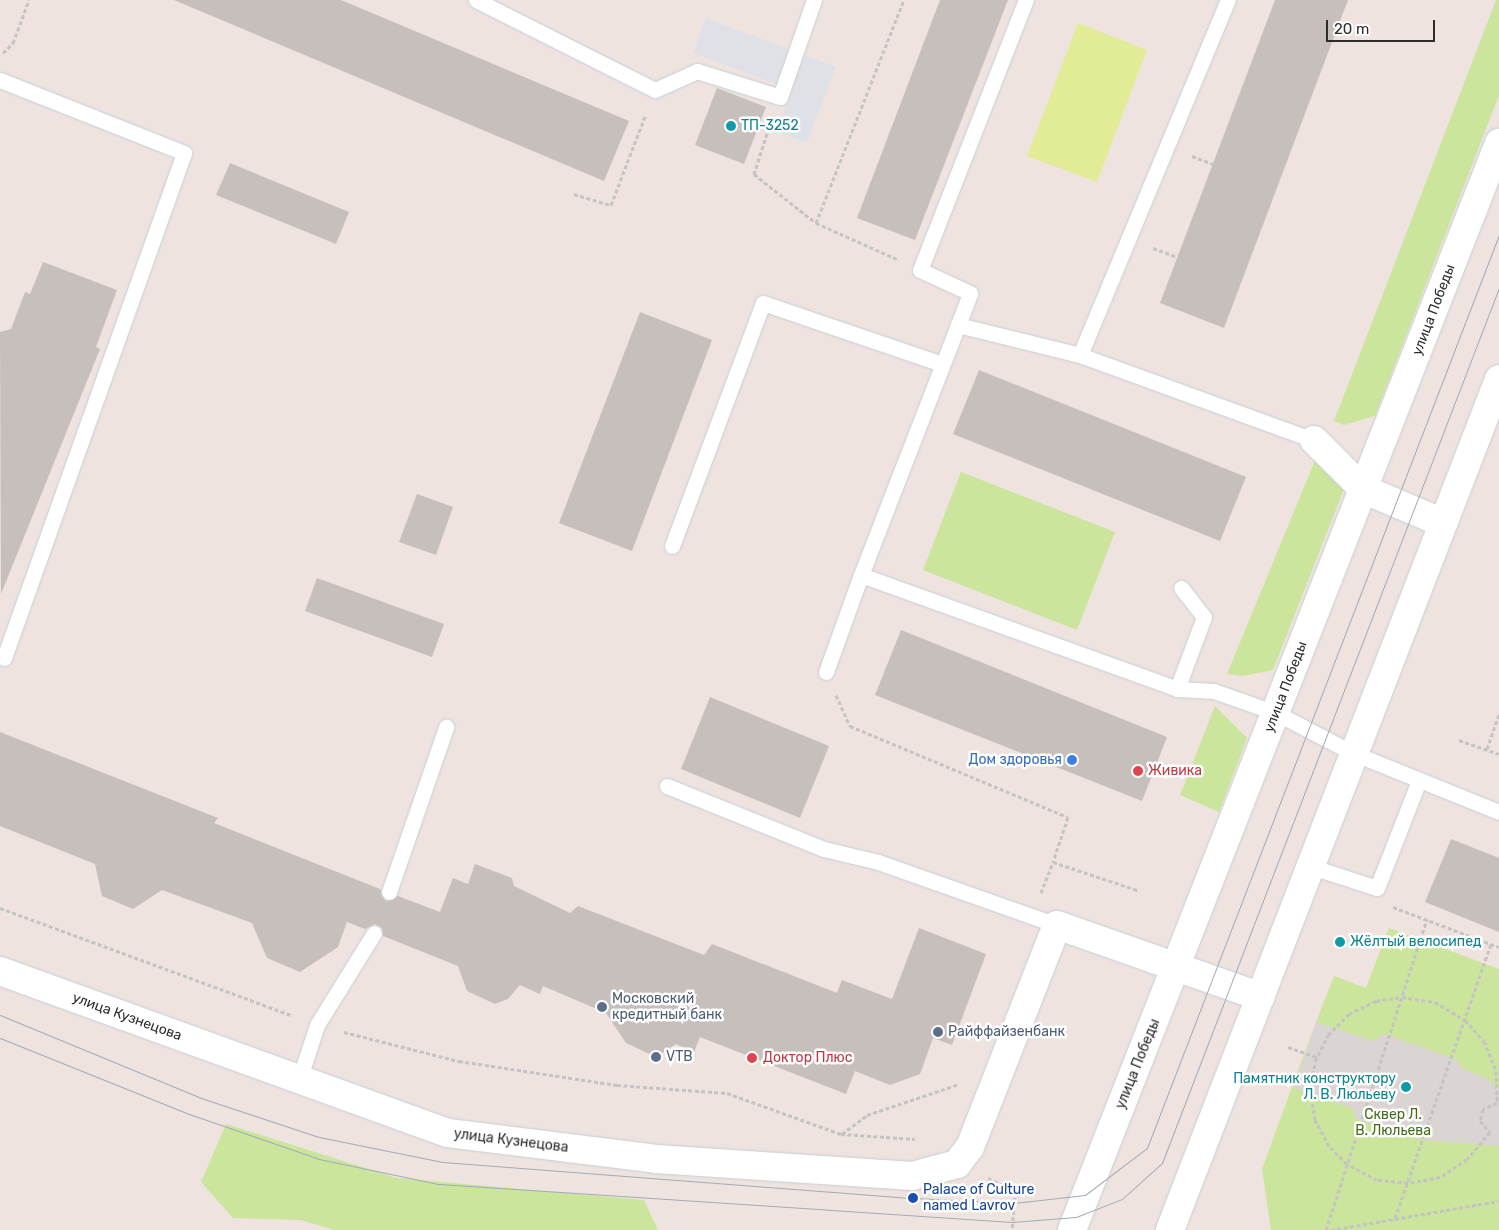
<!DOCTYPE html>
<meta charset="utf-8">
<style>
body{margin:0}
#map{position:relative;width:1499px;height:1230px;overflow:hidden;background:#eee3df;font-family:Rubik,sans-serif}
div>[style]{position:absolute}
.industrial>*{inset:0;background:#e0e0e7}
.green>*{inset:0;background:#cbe59c}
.pitch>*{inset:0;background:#e2ec97}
.plaza>*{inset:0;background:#dad5d2}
.building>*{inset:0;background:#c7bfbb}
.path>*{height:3px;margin-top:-1.5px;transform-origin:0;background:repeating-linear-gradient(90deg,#c4c4c4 0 4px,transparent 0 6.5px)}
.roads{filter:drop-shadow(0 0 1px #c7cfd6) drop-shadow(0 0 1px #c7cfd6)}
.service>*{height:15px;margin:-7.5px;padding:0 7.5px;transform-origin:7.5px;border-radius:7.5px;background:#fff}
.minor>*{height:28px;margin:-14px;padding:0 14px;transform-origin:14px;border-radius:14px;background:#fff}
.secondary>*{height:28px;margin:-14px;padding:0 14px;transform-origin:14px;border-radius:14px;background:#fff}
.tram>*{height:1px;margin:-0.5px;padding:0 0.5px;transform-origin:0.5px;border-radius:0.5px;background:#a2abb7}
.dots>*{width:14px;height:14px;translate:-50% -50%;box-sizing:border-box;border:2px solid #fff;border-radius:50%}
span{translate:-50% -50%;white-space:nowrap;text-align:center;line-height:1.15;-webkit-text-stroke:5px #fff;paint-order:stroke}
.culture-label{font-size:14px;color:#0d838f}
.left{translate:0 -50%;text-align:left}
.right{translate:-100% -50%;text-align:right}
.street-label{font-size:14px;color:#2d2d2d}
.shop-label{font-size:14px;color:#366cbe}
.health-label{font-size:14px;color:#be3a42}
.service-label{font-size:14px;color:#4e5e75}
.park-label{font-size:14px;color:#446d1a}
.transit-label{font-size:14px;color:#164399}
.scale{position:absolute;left:1326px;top:20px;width:109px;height:22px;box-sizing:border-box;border:2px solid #2d2d2d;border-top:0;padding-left:6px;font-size:15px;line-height:18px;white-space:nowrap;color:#2d2d2d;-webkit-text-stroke:4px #fff;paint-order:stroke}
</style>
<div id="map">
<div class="industrial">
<div style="clip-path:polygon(706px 18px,836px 67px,807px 143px,777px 132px,792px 90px,693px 53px)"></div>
</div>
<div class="green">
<div style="clip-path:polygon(1496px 0,1499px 0,1499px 95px,1375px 416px,1344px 425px,1334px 421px)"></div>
<div style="clip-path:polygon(1316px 458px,1346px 484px,1273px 670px,1243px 676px,1227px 674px)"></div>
<div style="clip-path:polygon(961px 472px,1115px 532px,1077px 630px,923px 570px)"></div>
<div style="clip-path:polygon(1215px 706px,1247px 738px,1219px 812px,1180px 795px)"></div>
<div style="clip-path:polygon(1389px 928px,1499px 969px,1499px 1230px,1271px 1230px,1262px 1169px,1316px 1022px,1334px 976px,1366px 988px)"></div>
<div style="clip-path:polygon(226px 1124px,397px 1178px,644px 1200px,658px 1230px,335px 1230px,300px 1220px,233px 1218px,201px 1182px)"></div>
</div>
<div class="pitch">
<div style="clip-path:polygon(1078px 23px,1147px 50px,1097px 182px,1027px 156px)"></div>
</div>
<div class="plaza">
<div style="clip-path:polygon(1316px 1022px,1373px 1041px,1384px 1034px,1456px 1059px,1463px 1069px,1485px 1077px,1499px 1088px,1499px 1146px,1423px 1140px,1356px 1119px,1352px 1108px,1294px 1088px)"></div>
</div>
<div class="building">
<div style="clip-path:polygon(174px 0,341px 0,629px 121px,604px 181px)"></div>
<div style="clip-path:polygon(940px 0,1008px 0,915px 240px,857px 218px)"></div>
<div style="clip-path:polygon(1275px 0,1348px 0,1224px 328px,1160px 303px)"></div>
<div style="clip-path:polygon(717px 88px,766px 107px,744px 164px,695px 145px)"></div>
<div style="clip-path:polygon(230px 163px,349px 212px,336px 244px,216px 195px)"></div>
<div style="clip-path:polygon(43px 262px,117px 290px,96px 347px,100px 349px,1px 594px,0 332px,11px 329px,25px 292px,30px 294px)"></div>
<div style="clip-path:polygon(640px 312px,712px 340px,632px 551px,559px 523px)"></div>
<div style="clip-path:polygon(979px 370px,1246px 477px,1220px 541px,953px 434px)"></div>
<div style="clip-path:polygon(417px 494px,453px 507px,436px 555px,399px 542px)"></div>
<div style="clip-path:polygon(317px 578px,444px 624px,432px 657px,305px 611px)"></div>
<div style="clip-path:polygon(901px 630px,1167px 737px,1142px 801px,875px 695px)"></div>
<div style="clip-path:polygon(710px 697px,829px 746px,800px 818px,681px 769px)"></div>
<div style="clip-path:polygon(0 732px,218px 818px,214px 823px,380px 889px,386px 901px,398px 896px,440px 912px,453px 878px,468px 884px,475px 864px,512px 878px,514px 886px,570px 913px,578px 906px,704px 955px,712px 944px,837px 993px,842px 980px,892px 999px,919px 928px,986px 954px,952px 1045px,933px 1038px,920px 1074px,890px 1085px,855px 1071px,846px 1094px,700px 1037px,694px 1052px,676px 1044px,656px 1057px,626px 1043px,606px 1013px,543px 986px,540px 994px,520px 985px,508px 999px,495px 1004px,467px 991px,458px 966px,383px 936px,382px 928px,375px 924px,365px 929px,347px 922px,338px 947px,300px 972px,267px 958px,252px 923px,162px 890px,133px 909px,102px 896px,95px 864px,0 826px)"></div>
<div style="clip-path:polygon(1451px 839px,1499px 858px,1499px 932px,1425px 902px)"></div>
</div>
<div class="path">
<div style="left:3px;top:53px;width:14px;rotate:-45deg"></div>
<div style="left:13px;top:43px;width:46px;rotate:-69.6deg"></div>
<div style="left:771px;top:121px;width:56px;rotate:107.8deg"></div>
<div style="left:754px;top:174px;width:79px;rotate:38.3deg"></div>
<div style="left:816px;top:223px;width:89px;rotate:24deg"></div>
<div style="left:1192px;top:156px;width:22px;rotate:21deg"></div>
<div style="left:574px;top:194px;width:39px;rotate:17deg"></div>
<div style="left:611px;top:205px;width:97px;rotate:-69deg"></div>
<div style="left:816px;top:223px;width:240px;rotate:-68.5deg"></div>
<div style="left:1153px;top:248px;width:27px;rotate:20deg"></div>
<div style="left:836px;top:695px;width:34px;rotate:66deg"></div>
<div style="left:850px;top:726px;width:236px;rotate:22.7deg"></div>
<div style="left:1068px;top:817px;width:47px;rotate:108.4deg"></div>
<div style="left:1459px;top:740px;width:42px;rotate:19.3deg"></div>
<div style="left:1487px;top:749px;width:36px;rotate:-71deg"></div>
<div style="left:1041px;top:893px;width:33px;rotate:-69deg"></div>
<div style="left:1053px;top:862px;width:89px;rotate:18.4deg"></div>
<div style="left:1393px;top:907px;width:113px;rotate:20.7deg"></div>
<div style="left:0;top:908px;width:312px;rotate:20.2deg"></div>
<div style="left:1402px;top:997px;width:33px;rotate:9deg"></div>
<div style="left:1435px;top:1002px;width:35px;rotate:31deg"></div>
<div style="left:1465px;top:1020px;width:28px;rotate:48deg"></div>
<div style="left:1484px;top:1041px;width:32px;rotate:68deg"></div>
<div style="left:1496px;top:1071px;width:32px;rotate:88deg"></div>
<div style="left:1497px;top:1103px;width:15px;rotate:157deg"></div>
<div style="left:1483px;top:1109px;width:12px;rotate:104deg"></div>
<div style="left:1480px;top:1121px;width:15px;rotate:48deg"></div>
<div style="left:1490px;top:1132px;width:35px;rotate:130deg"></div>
<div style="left:1467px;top:1159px;width:32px;rotate:146deg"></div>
<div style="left:1440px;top:1177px;width:33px;rotate:169deg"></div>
<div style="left:1408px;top:1183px;width:31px;rotate:-174deg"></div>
<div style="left:1377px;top:1180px;width:34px;rotate:-152deg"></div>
<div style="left:1347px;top:1164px;width:25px;rotate:-135deg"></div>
<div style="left:1329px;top:1146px;width:30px;rotate:-118deg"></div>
<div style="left:1315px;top:1120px;width:26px;rotate:-99deg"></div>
<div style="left:1311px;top:1094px;width:33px;rotate:-83deg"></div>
<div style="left:1315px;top:1061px;width:29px;rotate:-63deg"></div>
<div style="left:1328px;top:1035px;width:30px;rotate:-45deg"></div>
<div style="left:1349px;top:1014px;width:30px;rotate:-26deg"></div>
<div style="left:1376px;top:1001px;width:26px;rotate:-9deg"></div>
<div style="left:344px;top:1032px;width:119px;rotate:14.2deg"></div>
<div style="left:459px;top:1061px;width:160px;rotate:8.6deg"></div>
<div style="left:617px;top:1085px;width:110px;rotate:4.2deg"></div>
<div style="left:727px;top:1093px;width:121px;rotate:19.8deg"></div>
<div style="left:841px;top:1134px;width:74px;rotate:3.9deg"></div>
<div style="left:1288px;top:1047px;width:31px;rotate:19deg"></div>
<div style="left:842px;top:1134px;width:31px;rotate:-37deg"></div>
<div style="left:867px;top:1115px;width:97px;rotate:-18.6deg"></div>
<div style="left:988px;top:1178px;width:30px;rotate:26deg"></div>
<div style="left:1015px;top:1191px;width:39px;rotate:94deg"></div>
<div style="left:1395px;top:1218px;width:290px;rotate:-70.7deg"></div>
<div style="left:1326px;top:1230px;width:327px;rotate:-72deg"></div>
<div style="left:1331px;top:1230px;width:170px;rotate:-9.8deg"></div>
</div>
<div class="roads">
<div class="service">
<div style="left:476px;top:0;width:200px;rotate:26.7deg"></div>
<div style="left:655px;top:90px;width:46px;rotate:-24.3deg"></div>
<div style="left:697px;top:71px;width:87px;rotate:17.4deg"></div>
<div style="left:780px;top:97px;width:103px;rotate:-70.7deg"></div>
<div style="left:0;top:80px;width:198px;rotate:21.6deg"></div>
<div style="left:184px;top:153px;width:536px;rotate:109.62deg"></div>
<div style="left:958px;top:325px;width:34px;rotate:-69deg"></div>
<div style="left:970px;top:293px;width:55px;rotate:-155.3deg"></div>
<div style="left:920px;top:270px;width:290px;rotate:-68.6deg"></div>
<div style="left:1080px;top:355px;width:249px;rotate:20deg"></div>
<div style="left:672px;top:546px;width:259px;rotate:-69.5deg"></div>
<div style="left:763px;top:303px;width:189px;rotate:18.8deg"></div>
<div style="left:861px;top:575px;width:268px;rotate:-68.8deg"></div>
<div style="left:958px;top:325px;width:126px;rotate:13.8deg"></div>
<div style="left:1080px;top:355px;width:385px;rotate:-67.4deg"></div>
<div style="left:826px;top:672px;width:103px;rotate:-70.2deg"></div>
<div style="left:861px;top:575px;width:336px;rotate:19.8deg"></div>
<div style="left:1177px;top:689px;width:37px;rotate:3deg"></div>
<div style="left:1214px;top:691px;width:66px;rotate:19.5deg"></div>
<div style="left:1276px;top:713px;width:87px;rotate:27.5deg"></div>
<div style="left:1353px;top:753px;width:157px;rotate:22deg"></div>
<div style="left:1177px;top:689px;width:77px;rotate:-69.4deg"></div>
<div style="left:1204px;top:617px;width:37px;rotate:-128deg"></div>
<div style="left:667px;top:786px;width:169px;rotate:21.9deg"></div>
<div style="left:824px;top:849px;width:56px;rotate:13.5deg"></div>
<div style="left:878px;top:862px;width:190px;rotate:19.4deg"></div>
<div style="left:1309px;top:866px;width:71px;rotate:17.9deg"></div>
<div style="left:1377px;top:888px;width:116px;rotate:-68.7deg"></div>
<div style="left:389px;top:892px;width:175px;rotate:-70.9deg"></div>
<div style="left:299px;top:1080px;width:58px;rotate:-71.9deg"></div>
<div style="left:317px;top:1025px;width:108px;rotate:-58.2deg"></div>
</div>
<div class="minor">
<div style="left:1314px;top:440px;width:69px;rotate:45deg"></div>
<div style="left:1363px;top:489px;width:87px;rotate:23deg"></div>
<div style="left:0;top:971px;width:476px;rotate:19.9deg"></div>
<div style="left:448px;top:1133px;width:210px;rotate:7.1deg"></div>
<div style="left:656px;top:1159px;width:257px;rotate:3.8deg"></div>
<div style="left:912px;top:1176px;width:47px;rotate:-14.9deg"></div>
<div style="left:957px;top:1164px;width:21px;rotate:-53deg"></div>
<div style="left:970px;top:1147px;width:238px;rotate:-68.6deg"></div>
<div style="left:1057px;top:925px;width:216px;rotate:19.4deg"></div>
</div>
<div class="secondary">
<div style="left:1072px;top:1230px;width:1168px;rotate:-68.55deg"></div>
<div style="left:1170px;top:1230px;width:912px;rotate:-68.86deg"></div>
</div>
</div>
<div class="tram">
<div style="left:0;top:1015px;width:217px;rotate:22.4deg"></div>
<div style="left:201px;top:1098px;width:124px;rotate:18.3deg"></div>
<div style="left:319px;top:1137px;width:126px;rotate:11.4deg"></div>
<div style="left:443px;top:1162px;width:471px;rotate:4.4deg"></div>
<div style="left:913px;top:1198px;width:101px;rotate:2.8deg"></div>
<div style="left:1014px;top:1203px;width:71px;rotate:-6.4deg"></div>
<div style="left:1085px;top:1195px;width:78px;rotate:-37.2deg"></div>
<div style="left:1147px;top:1148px;width:979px;rotate:-68.92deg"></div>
<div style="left:0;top:1038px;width:207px;rotate:21.9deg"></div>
<div style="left:192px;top:1115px;width:134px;rotate:19.1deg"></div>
<div style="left:319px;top:1159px;width:123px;rotate:11.8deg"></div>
<div style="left:439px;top:1184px;width:574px;rotate:3.79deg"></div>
<div style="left:1012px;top:1222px;width:64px;rotate:-4.5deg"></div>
<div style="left:1076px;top:1217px;width:49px;rotate:-21.4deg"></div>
<div style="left:1122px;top:1199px;width:54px;rotate:-42deg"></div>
<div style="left:1162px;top:1163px;width:938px;rotate:-68.94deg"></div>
</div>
<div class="dots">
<div style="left:731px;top:126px;background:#0f9aa8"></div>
<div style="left:1072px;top:760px;background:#3f7fe0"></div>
<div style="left:1138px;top:771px;background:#e0444e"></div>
<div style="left:1340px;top:942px;background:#0f9aa8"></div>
<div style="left:602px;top:1007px;background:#5c6f8a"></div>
<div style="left:938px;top:1032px;background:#5c6f8a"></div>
<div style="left:656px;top:1057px;background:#5c6f8a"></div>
<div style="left:752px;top:1058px;background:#e0444e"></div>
<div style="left:1406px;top:1087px;background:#0f9aa8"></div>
<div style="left:913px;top:1198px;background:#1a4fb4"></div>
</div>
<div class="culture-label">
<span class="left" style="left:741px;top:126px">ТП-3252</span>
<span class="left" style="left:1350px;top:942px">Жёлтый велосипед</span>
<span class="right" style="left:1396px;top:1087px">Памятник конструктору<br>Л. В. Люльеву</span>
</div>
<div class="street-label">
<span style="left:1434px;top:310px;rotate:-69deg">улица Победы</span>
<span style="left:1286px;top:687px;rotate:-69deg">улица Победы</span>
<span style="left:127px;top:1017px;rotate:20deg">улица Кузнецова</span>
<span style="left:1138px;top:1064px;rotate:-68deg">улица Победы</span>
<span style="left:511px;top:1141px;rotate:7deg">улица Кузнецова</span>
</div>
<div class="shop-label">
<span class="right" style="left:1062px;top:760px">Дом здоровья</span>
</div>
<div class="health-label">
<span class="left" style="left:1148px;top:771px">Живика</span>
<span class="left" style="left:763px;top:1058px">Доктор Плюс</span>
</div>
<div class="service-label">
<span class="left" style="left:612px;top:1007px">Московский<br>кредитный банк</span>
<span class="left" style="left:948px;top:1032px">Райффайзенбанк</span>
<span class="left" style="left:666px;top:1057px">VTB</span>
</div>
<div class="park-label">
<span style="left:1393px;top:1123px">Сквер Л.<br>В. Люльева</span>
</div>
<div class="transit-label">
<span class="left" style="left:923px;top:1198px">Palace of Culture<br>named Lavrov</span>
</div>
<div class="scale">20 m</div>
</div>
